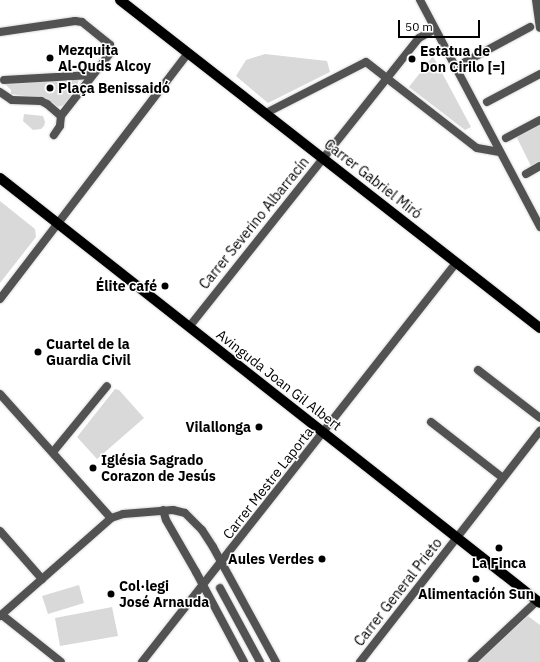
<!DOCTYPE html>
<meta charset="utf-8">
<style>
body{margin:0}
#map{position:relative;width:540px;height:662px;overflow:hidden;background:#fff;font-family:"IBM Plex Sans",sans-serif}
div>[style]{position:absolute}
.green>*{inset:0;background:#d9d9d9}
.roads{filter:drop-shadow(0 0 1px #dbdbdb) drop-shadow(0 0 1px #dbdbdb)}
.pedestrian>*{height:8px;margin:-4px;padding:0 4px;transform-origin:4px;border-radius:4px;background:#525252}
.minor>*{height:8px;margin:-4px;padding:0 4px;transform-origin:4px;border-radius:4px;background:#525252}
.tertiary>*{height:8px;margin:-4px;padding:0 4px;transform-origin:4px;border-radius:4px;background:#525252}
.primary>*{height:10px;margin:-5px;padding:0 5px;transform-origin:5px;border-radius:5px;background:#000}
.dots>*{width:11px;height:11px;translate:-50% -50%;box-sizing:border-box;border:2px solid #fff;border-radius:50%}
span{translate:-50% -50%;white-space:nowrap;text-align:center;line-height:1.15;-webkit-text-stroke:3px #fff;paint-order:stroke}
.poi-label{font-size:14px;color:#000;font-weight:700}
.left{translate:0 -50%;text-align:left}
.right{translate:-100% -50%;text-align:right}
.street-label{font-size:14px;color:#000}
.scale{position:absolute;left:398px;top:20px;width:82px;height:18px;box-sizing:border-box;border:2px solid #000;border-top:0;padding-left:5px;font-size:12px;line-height:14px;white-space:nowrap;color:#000;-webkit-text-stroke:3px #fff;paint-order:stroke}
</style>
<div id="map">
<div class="green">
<div style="clip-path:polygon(265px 54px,327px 61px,330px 72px,268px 103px,236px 76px,246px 60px)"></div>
<div style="clip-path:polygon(433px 56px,471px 127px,465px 130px,409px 87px)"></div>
<div style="clip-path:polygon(78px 79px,78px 87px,64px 105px,58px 107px,47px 99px,11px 94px,11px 90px,5px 84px)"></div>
<div style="clip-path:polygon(24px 114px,43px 116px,45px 122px,44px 126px,41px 129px,33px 130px,23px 121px)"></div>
<div style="clip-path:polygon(540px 122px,540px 161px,531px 166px,516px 136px)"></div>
<div style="clip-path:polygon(0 201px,35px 229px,36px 237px,0 283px)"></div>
<div style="clip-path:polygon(115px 389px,119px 390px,144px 418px,97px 459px,77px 437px)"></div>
<div style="clip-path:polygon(79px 585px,84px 603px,48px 614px,42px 596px)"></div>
<div style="clip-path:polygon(112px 607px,118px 636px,60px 646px,55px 618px)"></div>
<div style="clip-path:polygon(528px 616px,540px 625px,540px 662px,477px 662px)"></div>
</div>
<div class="roads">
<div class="pedestrian">
<div style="left:465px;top:62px;width:74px;rotate:-28.3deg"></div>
<div style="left:487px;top:102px;width:60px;rotate:-27.8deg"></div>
<div style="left:506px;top:138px;width:38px;rotate:-28deg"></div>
<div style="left:526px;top:174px;width:16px;rotate:-30deg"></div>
<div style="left:220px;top:588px;width:84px;rotate:61.6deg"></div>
<div style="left:472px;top:662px;width:89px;rotate:-43.2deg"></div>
</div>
<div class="minor">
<div style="left:536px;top:0;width:28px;rotate:82deg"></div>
<div style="left:0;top:32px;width:76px;rotate:-8.3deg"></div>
<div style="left:75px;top:21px;width:7px;rotate:8deg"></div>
<div style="left:82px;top:22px;width:36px;rotate:39deg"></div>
<div style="left:110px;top:45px;width:7px;rotate:82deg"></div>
<div style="left:111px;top:52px;width:81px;rotate:128deg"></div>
<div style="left:61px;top:116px;width:10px;rotate:96deg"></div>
<div style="left:60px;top:126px;width:11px;rotate:124deg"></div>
<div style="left:4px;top:80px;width:88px;rotate:-3.3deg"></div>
<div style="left:0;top:92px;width:14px;rotate:34deg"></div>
<div style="left:12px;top:100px;width:29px;rotate:2deg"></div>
<div style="left:41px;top:101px;width:7px;rotate:27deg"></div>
<div style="left:47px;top:104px;width:18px;rotate:41deg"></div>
<div style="left:266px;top:113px;width:112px;rotate:-27deg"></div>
<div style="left:366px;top:62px;width:140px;rotate:37.8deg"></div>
<div style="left:477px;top:148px;width:23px;rotate:10deg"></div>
<div style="left:0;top:299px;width:310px;rotate:-52.6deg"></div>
<div style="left:189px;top:327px;width:369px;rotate:-51.5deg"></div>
<div style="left:419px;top:38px;width:18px;rotate:-29deg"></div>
<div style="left:478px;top:370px;width:78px;rotate:37.7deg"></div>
<div style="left:0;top:394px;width:166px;rotate:48.2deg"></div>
<div style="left:431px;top:422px;width:91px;rotate:37.9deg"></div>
<div style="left:53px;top:452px;width:85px;rotate:-50.7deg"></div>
<div style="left:0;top:531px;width:64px;rotate:48.8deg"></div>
<div style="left:2px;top:615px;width:75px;rotate:38.5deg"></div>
<div style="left:142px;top:662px;width:508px;rotate:-51.8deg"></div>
<div style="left:360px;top:662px;width:293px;rotate:-52.1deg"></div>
</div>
<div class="tertiary">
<div style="left:420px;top:0;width:257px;rotate:62.1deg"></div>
<div style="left:163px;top:510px;width:10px;rotate:73deg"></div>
<div style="left:166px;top:520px;width:60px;rotate:60deg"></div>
<div style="left:196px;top:572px;width:102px;rotate:61.9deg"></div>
<div style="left:0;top:616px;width:148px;rotate:-41.4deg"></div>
<div style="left:111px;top:518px;width:13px;rotate:-18deg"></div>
<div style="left:123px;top:514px;width:50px;rotate:-4.6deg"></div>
<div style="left:173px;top:510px;width:12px;rotate:14deg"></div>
<div style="left:185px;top:513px;width:24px;rotate:45deg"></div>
<div style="left:202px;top:530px;width:20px;rotate:57deg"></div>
<div style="left:213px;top:547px;width:131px;rotate:61.3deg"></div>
</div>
<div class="primary">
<div style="left:120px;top:0;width:533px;rotate:37.99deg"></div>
<div style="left:0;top:178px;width:687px;rotate:38.2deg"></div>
</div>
</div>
<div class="dots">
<div style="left:50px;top:58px;background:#000"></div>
<div style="left:412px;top:59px;background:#000"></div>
<div style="left:50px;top:88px;background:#000"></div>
<div style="left:165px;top:286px;background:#000"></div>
<div style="left:38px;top:352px;background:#000"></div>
<div style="left:259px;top:427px;background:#000"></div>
<div style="left:93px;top:468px;background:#000"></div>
<div style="left:499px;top:548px;background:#000"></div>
<div style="left:322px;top:559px;background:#000"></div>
<div style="left:476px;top:579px;background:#000"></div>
<div style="left:111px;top:594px;background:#000"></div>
</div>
<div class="poi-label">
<span class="left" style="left:58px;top:58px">Mezquita<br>Al-Quds Alcoy</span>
<span class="left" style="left:420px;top:59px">Estatua de<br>Don Cirilo [=]</span>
<span class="left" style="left:58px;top:88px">Plaça Benissaidó</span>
<span class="right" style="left:157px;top:286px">Élite café</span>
<span class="left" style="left:46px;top:352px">Cuartel de la<br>Guardia Civil</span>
<span class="right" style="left:251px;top:427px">Vilallonga</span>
<span class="left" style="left:101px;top:468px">Iglésia Sagrado<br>Corazon de Jesús</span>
<span class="right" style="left:314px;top:559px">Aules Verdes</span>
<span style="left:499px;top:563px">La Finca</span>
<span class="left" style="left:119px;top:594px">Col·legi<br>José Arnauda</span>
<span style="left:476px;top:594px">Alimentación Sun</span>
</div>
<div class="street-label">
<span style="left:373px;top:179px;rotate:38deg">Carrer Gabriel Miró</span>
<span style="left:254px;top:223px;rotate:-51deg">Carrer Severino Albarracín</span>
<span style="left:279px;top:380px;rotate:38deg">Avinguda Joan Gil Albert</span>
<span style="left:268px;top:483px;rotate:-52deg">Carrer Mestre Laporta</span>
<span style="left:398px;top:592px;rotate:-52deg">Carrer General Prieto</span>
</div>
<div class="scale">50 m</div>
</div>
